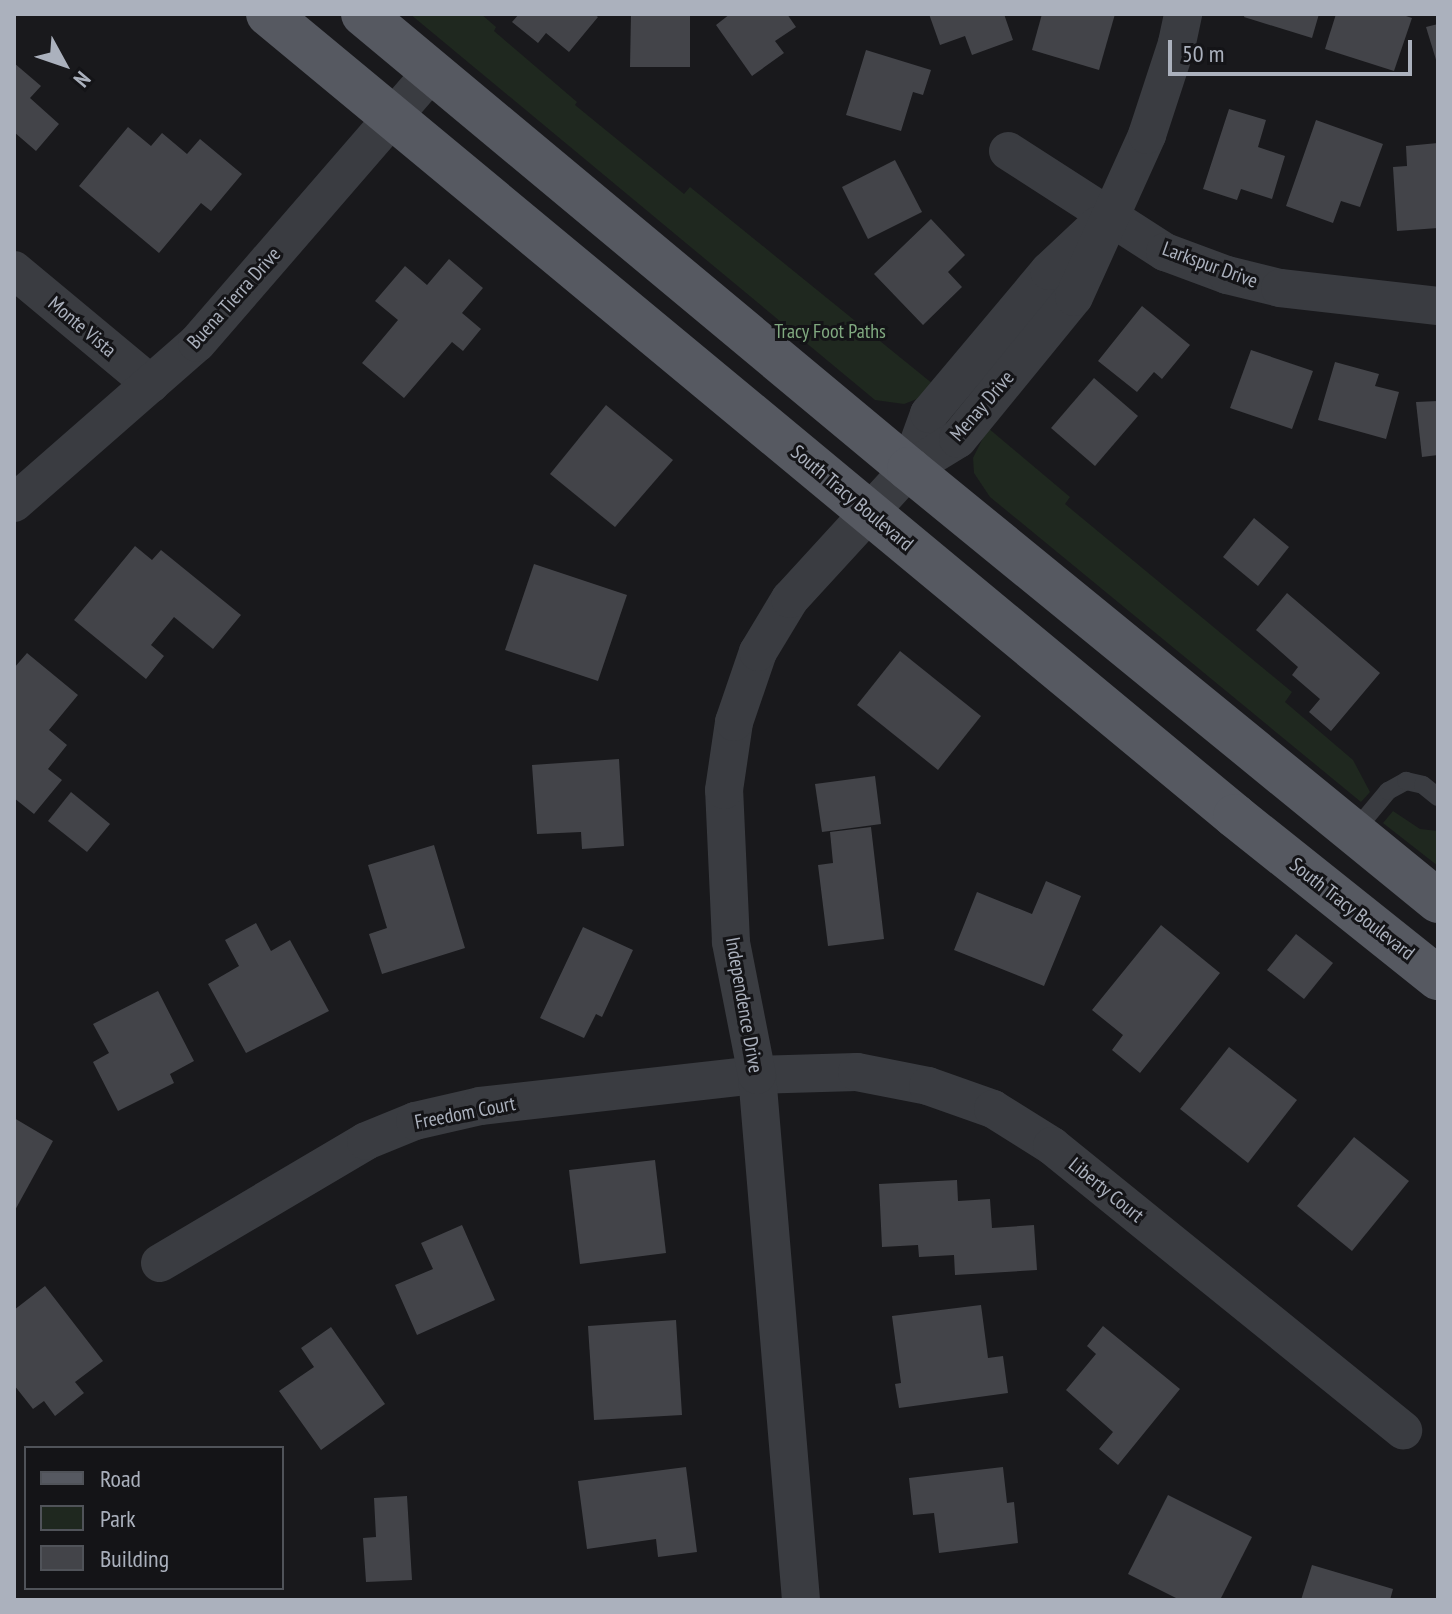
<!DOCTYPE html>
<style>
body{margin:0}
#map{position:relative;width:1452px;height:1614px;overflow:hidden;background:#19191c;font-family:"PT Sans Narrow",sans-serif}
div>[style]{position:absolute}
.green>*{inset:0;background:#1f281f}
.building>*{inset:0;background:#434449}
.service>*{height:18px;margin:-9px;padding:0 9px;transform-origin:9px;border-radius:9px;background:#3a3c41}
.minor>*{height:38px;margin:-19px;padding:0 19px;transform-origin:19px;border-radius:19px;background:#3a3c41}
.primary>*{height:44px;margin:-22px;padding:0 22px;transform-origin:22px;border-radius:22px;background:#565961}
span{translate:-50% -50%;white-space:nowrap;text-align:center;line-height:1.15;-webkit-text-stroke:6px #141417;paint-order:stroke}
.street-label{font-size:20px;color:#abb1bd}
.park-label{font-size:20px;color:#80a980}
.frame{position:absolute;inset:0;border:16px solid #abb1bd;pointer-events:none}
.legend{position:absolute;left:24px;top:1446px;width:260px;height:144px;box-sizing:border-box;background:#141417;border:2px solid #505359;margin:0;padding:10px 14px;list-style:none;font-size:24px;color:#abb1bd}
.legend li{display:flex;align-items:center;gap:16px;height:40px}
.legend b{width:40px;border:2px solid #505359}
.north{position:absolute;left:24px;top:24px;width:80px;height:80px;-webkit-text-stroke:6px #141417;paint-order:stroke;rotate:130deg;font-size:22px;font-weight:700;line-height:32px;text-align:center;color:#abb1bd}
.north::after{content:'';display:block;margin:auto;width:28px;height:36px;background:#abb1bd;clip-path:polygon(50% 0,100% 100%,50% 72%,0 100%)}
.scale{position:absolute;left:1168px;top:40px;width:244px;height:36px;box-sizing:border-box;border:4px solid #abb1bd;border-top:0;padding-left:10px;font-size:24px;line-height:28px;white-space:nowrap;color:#abb1bd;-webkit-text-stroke:6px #141417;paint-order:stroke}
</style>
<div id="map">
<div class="green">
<div style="clip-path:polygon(410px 14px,481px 14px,496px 27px,494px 31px,577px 102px,575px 105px,684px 194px,690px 187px,933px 384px,917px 399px,904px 404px,875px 400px)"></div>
<div style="clip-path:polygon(988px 428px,1070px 497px,1065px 504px,1292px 692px,1285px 702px,1353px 760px,1370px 792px,1361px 802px,990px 497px,974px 473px,973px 458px)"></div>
<div style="clip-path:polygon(1393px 811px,1420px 829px,1438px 831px,1438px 866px,1383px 823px)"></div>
</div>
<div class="building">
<div style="clip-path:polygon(519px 14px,594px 14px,598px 17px,569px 52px,546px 33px,538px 43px,512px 22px)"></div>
<div style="clip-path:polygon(631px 14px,690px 14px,690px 67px,630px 67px)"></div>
<div style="clip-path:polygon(730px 14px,787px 14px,796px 27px,775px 41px,784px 53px,752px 76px,716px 25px)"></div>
<div style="clip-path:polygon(929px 14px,1004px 14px,1013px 40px,972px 55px,965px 36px,940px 45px)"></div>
<div style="clip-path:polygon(1042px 14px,1115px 14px,1099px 70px,1032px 50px)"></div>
<div style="clip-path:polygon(1245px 14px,1319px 14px,1312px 38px,1244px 17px)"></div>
<div style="clip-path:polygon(1336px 14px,1400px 14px,1412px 18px,1394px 71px,1325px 49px)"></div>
<div style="clip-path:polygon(1438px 24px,1438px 63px,1437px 63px,1426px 27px)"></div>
<div style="clip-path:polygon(866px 50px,931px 70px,923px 95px,913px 92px,901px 131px,846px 115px)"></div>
<div style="clip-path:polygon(14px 63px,41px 86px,30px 98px,59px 124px,36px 151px,14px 132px)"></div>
<div style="clip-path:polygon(1229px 109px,1266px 120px,1258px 147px,1285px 156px,1272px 199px,1241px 189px,1237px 200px,1203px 189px)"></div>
<div style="clip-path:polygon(1316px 120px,1383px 144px,1360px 207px,1341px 201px,1333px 223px,1286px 206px)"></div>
<div style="clip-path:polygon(128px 127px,151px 146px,162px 133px,187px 154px,200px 139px,242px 174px,211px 211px,201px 203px,159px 253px,79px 186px)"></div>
<div style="clip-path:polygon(1438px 143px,1438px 228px,1397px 231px,1393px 167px,1407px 166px,1406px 146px)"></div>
<div style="clip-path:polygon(895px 160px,922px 212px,868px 239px,842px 187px)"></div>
<div style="clip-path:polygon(931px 219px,965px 255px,948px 272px,962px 287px,923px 325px,874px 274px)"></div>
<div style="clip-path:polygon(449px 259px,483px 288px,462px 313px,481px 329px,463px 351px,452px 342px,404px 398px,362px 363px,398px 320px,375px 301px,405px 266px,427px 285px)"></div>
<div style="clip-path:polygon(1142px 306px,1190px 345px,1162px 379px,1154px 372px,1137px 392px,1098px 361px)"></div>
<div style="clip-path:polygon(1251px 350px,1313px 371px,1292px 429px,1230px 408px)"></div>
<div style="clip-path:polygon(1335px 362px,1379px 374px,1375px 386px,1399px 392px,1386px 439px,1318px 420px)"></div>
<div style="clip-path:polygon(1094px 378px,1138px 416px,1095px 466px,1051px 428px)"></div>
<div style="clip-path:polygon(1438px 401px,1438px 455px,1422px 457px,1416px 402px)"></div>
<div style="clip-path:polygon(606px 405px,673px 460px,615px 527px,550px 474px)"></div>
<div style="clip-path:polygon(1254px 518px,1289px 547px,1258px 586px,1223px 557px)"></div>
<div style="clip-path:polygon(135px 546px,152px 560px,161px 550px,241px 615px,213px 649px,174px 617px,151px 645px,164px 656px,146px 679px,74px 620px)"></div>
<div style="clip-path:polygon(534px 564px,627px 595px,598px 681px,505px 650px)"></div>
<div style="clip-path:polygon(1287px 593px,1380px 673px,1331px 731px,1309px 712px,1320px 699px,1292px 675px,1298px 667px,1256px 630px)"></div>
<div style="clip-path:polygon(900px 651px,981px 716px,938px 770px,857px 705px)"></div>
<div style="clip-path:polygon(27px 653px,78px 695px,49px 730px,67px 745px,48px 769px,62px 780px,34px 814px,14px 798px,14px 668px)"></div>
<div style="clip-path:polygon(619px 759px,624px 846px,582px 849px,581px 832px,537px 834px,532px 765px)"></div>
<div style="clip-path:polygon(875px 776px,881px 824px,822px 832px,815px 784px)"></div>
<div style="clip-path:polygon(71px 792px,110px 824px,87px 852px,48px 821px)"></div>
<div style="clip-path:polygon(871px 827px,884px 939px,828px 946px,818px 865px,833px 863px,830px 832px)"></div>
<div style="clip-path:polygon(434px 845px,465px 948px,382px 974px,369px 934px,387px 928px,368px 865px)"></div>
<div style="clip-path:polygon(1046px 881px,1081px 896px,1044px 986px,954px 950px,977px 892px,1032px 914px)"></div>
<div style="clip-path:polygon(256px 923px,271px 951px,290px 940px,329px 1011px,246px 1053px,208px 984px,239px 966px,225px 940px)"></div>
<div style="clip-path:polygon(1161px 925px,1220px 973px,1140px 1073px,1112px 1050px,1123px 1035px,1092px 1010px)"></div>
<div style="clip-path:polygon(583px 927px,633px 950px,602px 1017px,596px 1014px,584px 1038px,540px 1018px)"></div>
<div style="clip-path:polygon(1296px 934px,1333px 963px,1304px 999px,1267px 970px)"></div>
<div style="clip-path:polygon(158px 991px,194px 1061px,170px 1074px,174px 1083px,118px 1111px,93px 1062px,109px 1053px,93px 1024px)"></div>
<div style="clip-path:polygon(1229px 1047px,1297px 1100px,1248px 1163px,1180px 1109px)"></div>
<div style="clip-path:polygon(14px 1118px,53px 1141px,14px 1212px)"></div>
<div style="clip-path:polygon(1354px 1137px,1409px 1181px,1352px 1251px,1297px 1206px)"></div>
<div style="clip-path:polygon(655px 1160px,666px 1253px,580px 1264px,569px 1170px)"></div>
<div style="clip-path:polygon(957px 1180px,958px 1201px,990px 1199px,992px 1228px,1034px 1225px,1037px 1270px,955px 1275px,954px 1255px,919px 1257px,918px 1245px,882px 1247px,879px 1184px)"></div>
<div style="clip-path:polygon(462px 1225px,495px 1300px,417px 1335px,395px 1285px,433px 1269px,421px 1243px)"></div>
<div style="clip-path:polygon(45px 1286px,103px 1361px,75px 1382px,84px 1393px,55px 1416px,44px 1401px,33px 1409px,14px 1385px,14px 1310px)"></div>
<div style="clip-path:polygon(981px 1305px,988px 1358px,1003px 1356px,1008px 1393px,899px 1408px,895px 1384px,901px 1383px,892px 1316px)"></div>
<div style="clip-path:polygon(676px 1320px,682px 1415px,594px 1420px,588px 1326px)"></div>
<div style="clip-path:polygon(1103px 1326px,1180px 1389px,1118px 1465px,1099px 1449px,1113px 1432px,1066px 1390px,1096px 1354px,1087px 1346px)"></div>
<div style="clip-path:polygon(331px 1327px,385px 1404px,321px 1450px,279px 1391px,314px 1367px,301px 1348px)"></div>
<div style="clip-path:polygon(686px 1467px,697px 1552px,658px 1557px,656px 1539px,587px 1549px,578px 1481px)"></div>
<div style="clip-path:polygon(1003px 1467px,1007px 1503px,1014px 1502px,1018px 1543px,939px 1553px,934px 1513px,913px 1515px,909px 1478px)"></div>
<div style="clip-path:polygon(1168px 1495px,1252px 1537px,1220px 1600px,1180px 1600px,1128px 1574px)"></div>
<div style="clip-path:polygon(407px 1496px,412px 1580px,366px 1582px,363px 1538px,376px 1537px,374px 1498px)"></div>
<div style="clip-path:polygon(1312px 1565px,1393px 1589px,1390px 1600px,1301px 1600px)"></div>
</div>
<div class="service">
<div style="left:1353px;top:833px;width:55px;rotate:-50.2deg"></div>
<div style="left:1388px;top:791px;width:21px;rotate:-29deg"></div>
<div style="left:1406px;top:781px;width:17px;rotate:13deg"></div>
<div style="left:1423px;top:785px;width:19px;rotate:39deg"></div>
</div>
<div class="minor">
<div style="left:1008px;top:151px;width:187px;rotate:32.8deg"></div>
<div style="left:1165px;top:252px;width:66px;rotate:20.4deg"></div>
<div style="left:1227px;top:275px;width:55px;rotate:13.8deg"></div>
<div style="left:1280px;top:288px;width:159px;rotate:6.5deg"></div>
<div style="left:14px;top:270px;width:178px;rotate:39.8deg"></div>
<div style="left:909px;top:469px;width:59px;rotate:-70deg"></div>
<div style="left:929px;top:414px;width:187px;rotate:-50deg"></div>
<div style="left:1049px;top:271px;width:66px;rotate:-43.2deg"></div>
<div style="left:14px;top:503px;width:243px;rotate:-41.2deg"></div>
<div style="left:197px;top:343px;width:359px;rotate:-49.1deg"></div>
<div style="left:160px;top:1263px;width:239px;rotate:-30.6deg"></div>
<div style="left:366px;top:1141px;width:53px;rotate:-22.2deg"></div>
<div style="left:415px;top:1121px;width:67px;rotate:-13deg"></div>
<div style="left:480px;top:1106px;width:279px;rotate:-6.4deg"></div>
<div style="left:757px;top:1075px;width:100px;rotate:-1.7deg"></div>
<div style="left:857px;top:1072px;width:72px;rotate:11.2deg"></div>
<div style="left:928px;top:1086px;width:69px;rotate:19.5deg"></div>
<div style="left:993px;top:1109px;width:70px;rotate:32.1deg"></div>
<div style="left:1052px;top:1146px;width:452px;rotate:39deg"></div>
<div style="left:801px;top:1600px;width:527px;rotate:-94.79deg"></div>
<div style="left:757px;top:1075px;width:136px;rotate:-101.1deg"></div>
<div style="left:731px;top:942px;width:152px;rotate:-92.6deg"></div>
<div style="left:724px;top:790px;width:69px;rotate:-81.6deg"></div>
<div style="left:734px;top:722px;width:74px;rotate:-71.1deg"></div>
<div style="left:758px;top:652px;width:62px;rotate:-58.9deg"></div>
<div style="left:790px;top:599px;width:176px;rotate:-47.5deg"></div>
<div style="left:909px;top:469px;width:57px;rotate:-31.5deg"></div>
<div style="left:958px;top:439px;width:183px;rotate:-50.8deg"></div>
<div style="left:1074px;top:297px;width:178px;rotate:-65.7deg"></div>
<div style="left:1147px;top:135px;width:97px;rotate:-71.9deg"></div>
<div style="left:1177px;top:43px;width:30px;rotate:-78deg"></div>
</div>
<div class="primary">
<div style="left:268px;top:14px;width:1256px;rotate:39.67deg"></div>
<div style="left:1235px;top:816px;width:260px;rotate:38.6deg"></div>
<div style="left:363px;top:14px;width:711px;rotate:39.81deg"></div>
<div style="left:909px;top:469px;width:683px;rotate:39.24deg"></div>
</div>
<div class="street-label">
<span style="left:1210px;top:265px;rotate:20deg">Larkspur Drive</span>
<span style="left:234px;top:298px;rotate:-48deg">Buena Tierra Drive</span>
<span style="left:82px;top:327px;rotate:40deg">Monte Vista</span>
<span style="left:982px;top:406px;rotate:-49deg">Menay Drive</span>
<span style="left:852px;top:498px;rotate:40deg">South Tracy Boulevard</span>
<span style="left:1352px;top:909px;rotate:38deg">South Tracy Boulevard</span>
<span style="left:744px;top:1005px;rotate:80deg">Independence Drive</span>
<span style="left:465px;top:1113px;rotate:-11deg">Freedom Court</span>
<span style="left:1106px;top:1190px;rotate:39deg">Liberty Court</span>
</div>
<div class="park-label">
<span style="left:830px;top:331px">Tracy Foot Paths</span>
</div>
<div class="frame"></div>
<ul class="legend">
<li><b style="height:10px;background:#565961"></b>Road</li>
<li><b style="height:22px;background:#1f281f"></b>Park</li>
<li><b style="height:22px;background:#434449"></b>Building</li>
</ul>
<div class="north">N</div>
<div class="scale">50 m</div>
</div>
